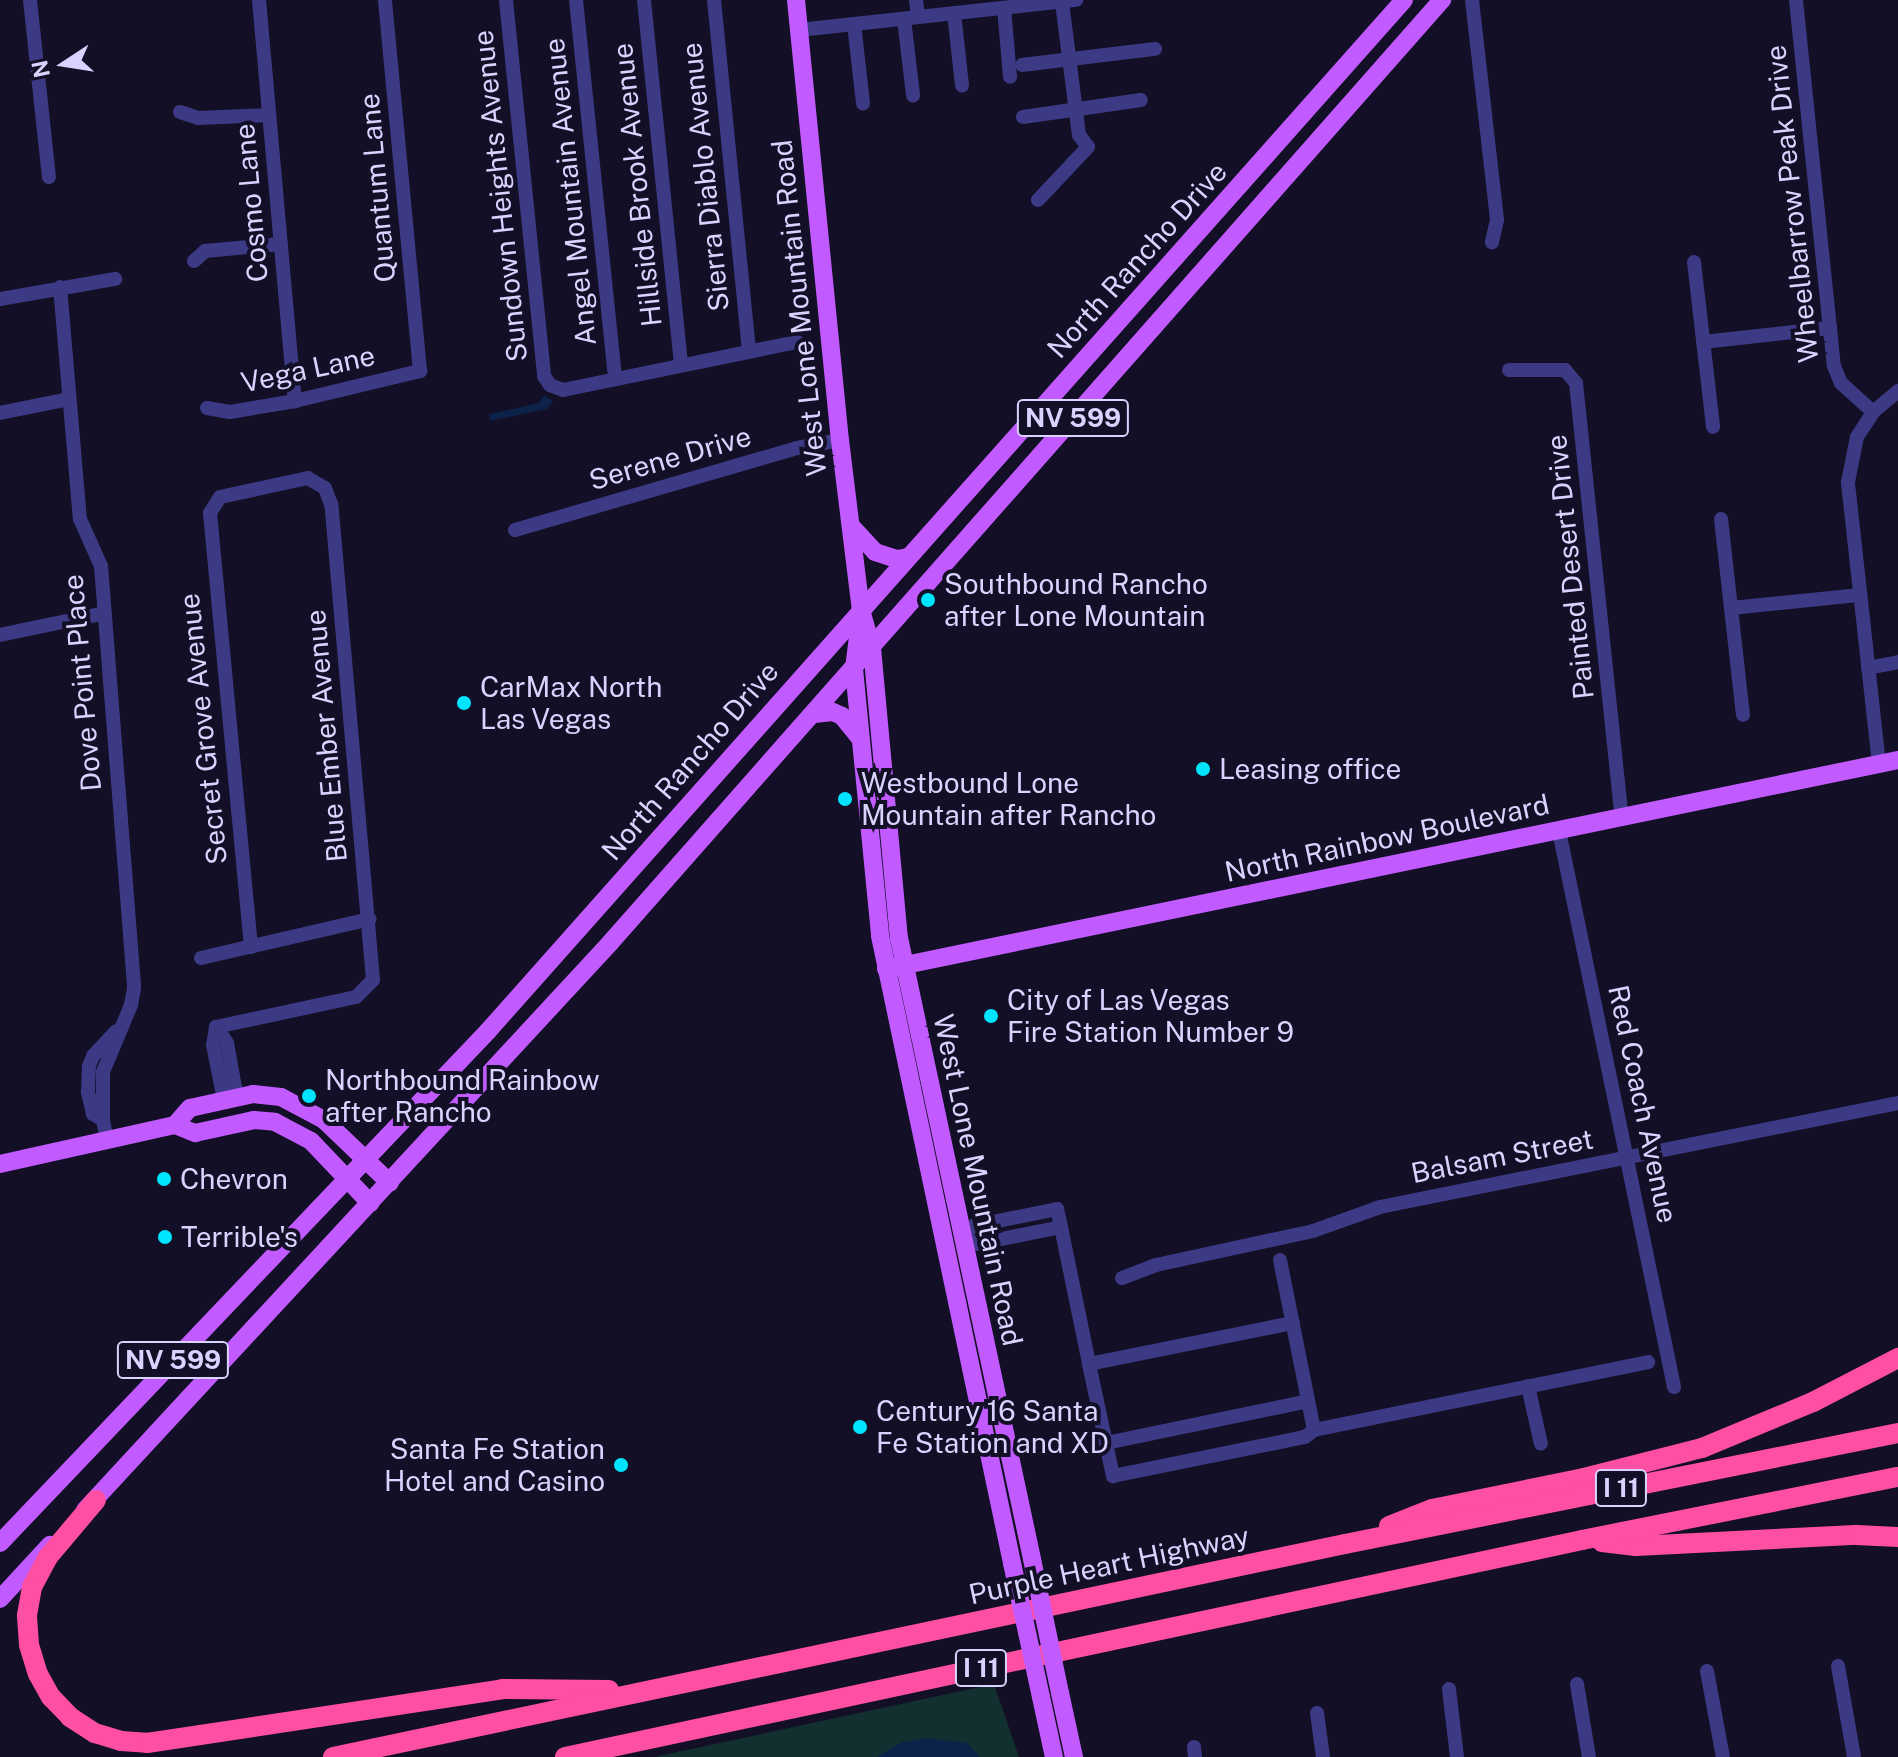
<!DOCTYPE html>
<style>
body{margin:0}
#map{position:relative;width:1898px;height:1757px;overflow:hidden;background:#130f26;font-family:"Public Sans",sans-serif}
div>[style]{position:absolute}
.green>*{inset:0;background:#12302f}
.water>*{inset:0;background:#0c2248}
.minor>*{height:14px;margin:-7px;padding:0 7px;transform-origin:7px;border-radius:7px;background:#3d3a85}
.major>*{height:18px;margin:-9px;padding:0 9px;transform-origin:9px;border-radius:9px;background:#c25bff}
.highway>*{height:20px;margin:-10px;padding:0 10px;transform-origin:10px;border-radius:10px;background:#ff4fa3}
.major-bridge>*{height:18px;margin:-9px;padding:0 9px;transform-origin:9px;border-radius:9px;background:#c25bff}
.dots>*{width:22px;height:22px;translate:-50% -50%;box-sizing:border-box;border:4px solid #130f26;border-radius:50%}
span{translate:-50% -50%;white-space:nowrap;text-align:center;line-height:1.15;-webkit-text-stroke:8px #130f26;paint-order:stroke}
.shield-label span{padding:2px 6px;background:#130f26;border:2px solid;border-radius:6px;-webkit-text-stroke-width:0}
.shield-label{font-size:26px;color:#d9d4ff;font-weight:700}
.street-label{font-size:28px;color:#d9d4ff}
.poi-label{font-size:28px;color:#d9d4ff}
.left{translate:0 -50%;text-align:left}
.right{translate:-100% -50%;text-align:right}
.north{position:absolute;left:24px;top:24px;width:80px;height:80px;-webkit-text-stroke:6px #130f26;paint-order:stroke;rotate:258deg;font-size:22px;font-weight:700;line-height:32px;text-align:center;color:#d9d4ff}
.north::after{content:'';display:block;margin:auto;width:28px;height:36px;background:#d9d4ff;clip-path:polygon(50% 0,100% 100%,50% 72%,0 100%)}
</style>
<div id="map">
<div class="green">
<div style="clip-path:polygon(994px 1684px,1019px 1757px,654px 1757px)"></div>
</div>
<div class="water">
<div style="clip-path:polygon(545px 395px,553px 401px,547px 409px,490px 421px,489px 414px,539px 403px)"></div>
<div style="clip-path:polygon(927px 1738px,967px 1743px,980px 1757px,877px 1757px,902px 1742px)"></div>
</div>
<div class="minor">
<div style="left:30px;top:0;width:178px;rotate:83.9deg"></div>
<div style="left:259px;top:0;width:403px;rotate:84.9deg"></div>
<div style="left:506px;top:0;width:378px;rotate:84.2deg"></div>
<div style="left:544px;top:376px;width:11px;rotate:56deg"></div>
<div style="left:550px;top:385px;width:14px;rotate:21deg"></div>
<div style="left:563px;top:390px;width:239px;rotate:-11.6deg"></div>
<div style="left:576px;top:0;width:381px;rotate:84.1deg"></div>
<div style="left:644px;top:0;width:366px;rotate:84.2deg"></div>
<div style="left:714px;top:0;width:352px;rotate:84.3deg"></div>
<div style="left:916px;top:0;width:17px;rotate:83deg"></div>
<div style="left:1472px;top:0;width:221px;rotate:83.5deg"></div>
<div style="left:1497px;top:220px;width:23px;rotate:103deg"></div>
<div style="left:1796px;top:0;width:368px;rotate:84.1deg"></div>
<div style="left:1834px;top:366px;width:18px;rotate:68deg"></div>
<div style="left:1841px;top:383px;width:43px;rotate:42.2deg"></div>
<div style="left:1004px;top:8px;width:69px;rotate:85deg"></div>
<div style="left:954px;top:13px;width:73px;rotate:83.7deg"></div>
<div style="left:904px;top:19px;width:77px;rotate:83.2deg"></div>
<div style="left:854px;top:24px;width:80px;rotate:83.5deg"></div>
<div style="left:799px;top:30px;width:279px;rotate:-6.2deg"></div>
<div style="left:1022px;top:65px;width:134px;rotate:-6.9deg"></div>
<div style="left:180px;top:112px;width:19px;rotate:18deg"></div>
<div style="left:198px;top:118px;width:71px;rotate:-2.4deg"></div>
<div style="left:1023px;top:117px;width:119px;rotate:-8.2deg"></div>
<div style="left:1038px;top:200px;width:73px;rotate:-46.7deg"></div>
<div style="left:1088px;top:147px;width:15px;rotate:-127deg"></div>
<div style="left:1079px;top:135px;width:134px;rotate:-97.3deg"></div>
<div style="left:194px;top:261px;width:15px;rotate:-42deg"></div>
<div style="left:205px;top:251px;width:76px;rotate:-5.3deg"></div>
<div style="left:1694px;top:262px;width:166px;rotate:83.4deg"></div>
<div style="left:60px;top:287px;width:233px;rotate:85.1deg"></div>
<div style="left:80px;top:519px;width:51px;rotate:65.9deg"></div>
<div style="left:101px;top:566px;width:423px;rotate:85.5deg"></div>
<div style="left:134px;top:988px;width:17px;rotate:100deg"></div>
<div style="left:131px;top:1005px;width:73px;rotate:112.7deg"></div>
<div style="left:103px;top:1072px;width:48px;rotate:90deg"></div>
<div style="left:103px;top:1120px;width:20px;rotate:79deg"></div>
<div style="left:0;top:299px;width:117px;rotate:-9.9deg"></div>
<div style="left:1703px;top:342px;width:128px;rotate:-6.3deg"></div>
<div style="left:1509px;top:370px;width:56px"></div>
<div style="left:1565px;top:370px;width:17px;rotate:50deg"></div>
<div style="left:1576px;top:383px;width:438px;rotate:84deg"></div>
<div style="left:207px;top:408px;width:23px;rotate:10deg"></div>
<div style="left:230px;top:412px;width:66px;rotate:-9.6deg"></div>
<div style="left:295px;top:401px;width:129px;rotate:-13.5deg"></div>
<div style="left:420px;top:371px;width:373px;rotate:-95.4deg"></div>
<div style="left:0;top:413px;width:70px;rotate:-11.5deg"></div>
<div style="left:1721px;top:519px;width:197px;rotate:83.6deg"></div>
<div style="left:515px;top:530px;width:294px;rotate:-16.2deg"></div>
<div style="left:797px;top:448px;width:44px;rotate:-10.5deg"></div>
<div style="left:1731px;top:608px;width:130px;rotate:-5.8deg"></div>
<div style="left:0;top:635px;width:107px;rotate:-11.8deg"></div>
<div style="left:1868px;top:668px;width:31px;rotate:-11deg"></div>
<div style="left:1879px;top:764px;width:284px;rotate:-96.3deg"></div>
<div style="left:1848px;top:482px;width:46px;rotate:-78.7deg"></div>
<div style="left:1857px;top:437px;width:30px;rotate:-57deg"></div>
<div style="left:1873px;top:412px;width:33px;rotate:-40deg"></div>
<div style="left:1559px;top:831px;width:568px;rotate:78.31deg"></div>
<div style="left:201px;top:958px;width:173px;rotate:-13deg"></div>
<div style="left:216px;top:1027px;width:143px;rotate:-12.1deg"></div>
<div style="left:356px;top:997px;width:24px;rotate:-45deg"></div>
<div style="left:373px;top:980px;width:478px;rotate:-95deg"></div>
<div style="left:331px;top:504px;width:17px;rotate:-111deg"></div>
<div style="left:325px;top:488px;width:20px;rotate:-150deg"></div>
<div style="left:308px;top:478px;width:90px;rotate:167.8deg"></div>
<div style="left:220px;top:497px;width:19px;rotate:122deg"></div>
<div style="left:210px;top:513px;width:436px;rotate:84.6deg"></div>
<div style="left:216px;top:1027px;width:19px;rotate:55deg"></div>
<div style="left:227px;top:1043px;width:56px;rotate:79.7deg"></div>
<div style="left:216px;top:1027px;width:18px;rotate:99deg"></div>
<div style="left:213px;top:1045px;width:56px;rotate:78.7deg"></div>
<div style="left:103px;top:1120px;width:12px;rotate:-149deg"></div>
<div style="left:93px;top:1114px;width:23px;rotate:-103deg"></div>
<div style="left:88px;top:1092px;width:26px;rotate:-88deg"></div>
<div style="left:89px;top:1066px;width:11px;rotate:-68deg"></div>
<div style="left:93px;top:1056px;width:34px;rotate:-47deg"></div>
<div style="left:1061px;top:1227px;width:86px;rotate:168.6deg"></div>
<div style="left:977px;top:1244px;width:17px;rotate:-155deg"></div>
<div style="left:962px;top:1237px;width:16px;rotate:-45deg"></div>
<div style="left:973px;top:1226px;width:86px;rotate:-11.4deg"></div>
<div style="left:1057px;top:1209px;width:18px;rotate:77deg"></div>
<div style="left:1061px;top:1227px;width:140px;rotate:78.4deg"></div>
<div style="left:1089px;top:1364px;width:115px;rotate:77.9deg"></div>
<div style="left:1113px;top:1476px;width:196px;rotate:-11.5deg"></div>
<div style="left:1305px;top:1437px;width:11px;rotate:-38deg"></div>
<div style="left:1314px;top:1430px;width:341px;rotate:-11.5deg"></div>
<div style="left:1280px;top:1260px;width:173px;rotate:78.7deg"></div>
<div style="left:1122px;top:1278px;width:36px;rotate:-21deg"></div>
<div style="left:1156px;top:1265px;width:161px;rotate:-12.2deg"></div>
<div style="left:1313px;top:1231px;width:71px;rotate:-19.7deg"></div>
<div style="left:1380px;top:1207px;width:528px;rotate:-11.35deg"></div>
<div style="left:1089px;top:1364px;width:208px;rotate:-11.4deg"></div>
<div style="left:1528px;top:1386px;width:59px;rotate:77.4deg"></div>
<div style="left:1106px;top:1443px;width:206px;rotate:-11.7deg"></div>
<div style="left:1838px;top:1666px;width:92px;rotate:80deg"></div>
<div style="left:1707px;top:1671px;width:87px;rotate:79.5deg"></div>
<div style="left:1577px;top:1684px;width:74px;rotate:80.7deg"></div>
<div style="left:1449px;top:1689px;width:68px;rotate:83.3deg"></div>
<div style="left:1317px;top:1713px;width:44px;rotate:82.2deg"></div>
<div style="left:1194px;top:1747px;width:10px;rotate:84deg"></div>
</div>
<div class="major">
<div style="left:796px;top:0;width:442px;rotate:84.3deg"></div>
<div style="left:840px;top:440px;width:171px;rotate:83deg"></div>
<div style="left:861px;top:610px;width:40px;rotate:74deg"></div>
<div style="left:872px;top:648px;width:291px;rotate:84.7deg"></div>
<div style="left:899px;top:938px;width:635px;rotate:77.91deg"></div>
<div style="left:851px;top:526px;width:35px;rotate:47deg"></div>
<div style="left:875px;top:552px;width:23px;rotate:18deg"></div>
<div style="left:897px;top:559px;width:11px;rotate:-10deg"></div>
<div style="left:860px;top:620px;width:49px;rotate:97deg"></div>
<div style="left:854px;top:669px;width:268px;rotate:84.4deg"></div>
<div style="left:880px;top:936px;width:641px;rotate:78.11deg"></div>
<div style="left:814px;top:714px;width:19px;rotate:-6deg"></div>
<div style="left:833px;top:712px;width:10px;rotate:24deg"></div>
<div style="left:842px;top:716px;width:28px;rotate:51deg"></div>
<div style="left:886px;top:969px;width:1033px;rotate:-11.67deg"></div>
<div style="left:175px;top:1125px;width:23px;rotate:-49deg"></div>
<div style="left:190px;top:1108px;width:65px;rotate:-12.5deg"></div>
<div style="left:253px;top:1094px;width:28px;rotate:6deg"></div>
<div style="left:281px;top:1097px;width:49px;rotate:28.1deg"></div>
<div style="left:324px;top:1120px;width:91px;rotate:43.7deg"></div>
<div style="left:0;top:1164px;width:179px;rotate:-12.6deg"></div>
<div style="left:175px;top:1125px;width:22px;rotate:22deg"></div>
<div style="left:195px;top:1133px;width:60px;rotate:-12.4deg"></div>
<div style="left:254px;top:1120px;width:21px;rotate:5deg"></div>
<div style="left:275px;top:1122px;width:41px;rotate:27.8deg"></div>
<div style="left:311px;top:1141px;width:86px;rotate:46.4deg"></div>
<div style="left:85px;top:1510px;width:773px;rotate:-47.2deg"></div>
<div style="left:610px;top:943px;width:1258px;rotate:-48.58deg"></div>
<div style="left:0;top:1543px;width:707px;rotate:-46.37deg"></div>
<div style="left:488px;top:1031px;width:1379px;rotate:-48.38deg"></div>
<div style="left:0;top:1599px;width:74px;rotate:-47.2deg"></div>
<div style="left:1060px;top:1693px;width:66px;rotate:77.7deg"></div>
<div style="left:1041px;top:1697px;width:61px;rotate:77.8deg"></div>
</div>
<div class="highway">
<div style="left:96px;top:1500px;width:75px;rotate:130.1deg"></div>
<div style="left:48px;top:1557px;width:34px;rotate:118deg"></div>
<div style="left:32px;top:1587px;width:29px;rotate:100deg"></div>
<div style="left:27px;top:1616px;width:29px;rotate:86deg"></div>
<div style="left:29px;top:1645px;width:30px;rotate:73deg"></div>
<div style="left:38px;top:1674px;width:26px;rotate:61deg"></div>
<div style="left:51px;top:1697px;width:28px;rotate:46deg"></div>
<div style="left:70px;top:1717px;width:30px;rotate:33deg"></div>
<div style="left:95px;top:1733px;width:27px;rotate:17deg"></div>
<div style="left:121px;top:1741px;width:26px;rotate:4deg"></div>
<div style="left:147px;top:1743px;width:359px;rotate:-8.6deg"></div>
<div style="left:502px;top:1689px;width:107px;rotate:0.5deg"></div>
<div style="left:1389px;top:1526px;width:46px;rotate:-21.6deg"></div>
<div style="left:1432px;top:1509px;width:155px;rotate:-11.5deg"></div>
<div style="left:1584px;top:1478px;width:122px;rotate:-14.3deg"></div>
<div style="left:1702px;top:1448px;width:120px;rotate:-22.5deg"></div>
<div style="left:1813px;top:1402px;width:96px;rotate:-27.4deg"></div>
<div style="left:1602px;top:1542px;width:34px;rotate:7deg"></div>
<div style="left:1636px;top:1546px;width:220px;rotate:-2.9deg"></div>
<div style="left:1856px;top:1535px;width:42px;rotate:2.7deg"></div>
<div style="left:333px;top:1757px;width:1034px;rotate:-11.89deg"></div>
<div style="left:1345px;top:1544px;width:564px;rotate:-11.35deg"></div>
<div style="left:565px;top:1757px;width:1040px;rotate:-12.04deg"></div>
<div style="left:1582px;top:1540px;width:322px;rotate:-11.3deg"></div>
</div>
<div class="major-bridge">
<div style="left:1032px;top:1559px;width:137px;rotate:78.2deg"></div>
<div style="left:1012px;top:1563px;width:137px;rotate:77.8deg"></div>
</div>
<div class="dots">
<div style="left:928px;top:600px;background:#00e5ff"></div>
<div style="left:464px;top:703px;background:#00e5ff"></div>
<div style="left:1203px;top:769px;background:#00e5ff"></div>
<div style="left:845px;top:799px;background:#00e5ff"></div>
<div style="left:991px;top:1016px;background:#00e5ff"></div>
<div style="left:309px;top:1096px;background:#00e5ff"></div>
<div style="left:164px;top:1179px;background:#00e5ff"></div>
<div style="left:165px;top:1237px;background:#00e5ff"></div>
<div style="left:860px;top:1427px;background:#00e5ff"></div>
<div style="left:621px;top:1465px;background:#00e5ff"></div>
</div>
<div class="shield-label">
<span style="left:1073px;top:418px">NV 599</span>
<span style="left:173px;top:1360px">NV 599</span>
<span style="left:1621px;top:1488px">I 11</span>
<span style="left:981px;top:1668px">I 11</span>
</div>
<div class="street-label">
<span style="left:705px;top:177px;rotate:-96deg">Sierra Diablo Avenue</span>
<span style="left:637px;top:185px;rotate:-96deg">Hillside Brook Avenue</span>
<span style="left:377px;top:188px;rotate:-95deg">Quantum Lane</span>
<span style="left:570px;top:192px;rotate:-96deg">Angel Mountain Avenue</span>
<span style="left:500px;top:196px;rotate:-96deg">Sundown Heights Avenue</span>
<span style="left:251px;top:203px;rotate:-95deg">Cosmo Lane</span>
<span style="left:1792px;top:204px;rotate:-96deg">Wheelbarrow Peak Drive</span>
<span style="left:1137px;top:260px;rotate:-48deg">North Rancho Drive</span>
<span style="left:799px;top:308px;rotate:-96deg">West Lone Mountain Road</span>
<span style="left:308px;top:369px;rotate:-12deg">Vega Lane</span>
<span style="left:670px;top:458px;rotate:-16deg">Serene Drive</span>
<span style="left:1570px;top:567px;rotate:-96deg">Painted Desert Drive</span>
<span style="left:82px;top:683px;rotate:-95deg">Dove Point Place</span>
<span style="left:203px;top:729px;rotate:-96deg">Secret Grove Avenue</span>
<span style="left:326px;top:736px;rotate:-95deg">Blue Ember Avenue</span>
<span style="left:690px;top:761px;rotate:-49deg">North Rancho Drive</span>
<span style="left:1387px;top:838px;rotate:-12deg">North Rainbow Boulevard</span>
<span style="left:1643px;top:1104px;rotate:78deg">Red Coach Avenue</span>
<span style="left:1502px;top:1156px;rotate:-11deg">Balsam Street</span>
<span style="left:978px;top:1180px;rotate:78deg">West Lone Mountain Road</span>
<span style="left:1109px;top:1565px;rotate:-12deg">Purple Heart Highway</span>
</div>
<div class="poi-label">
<span class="left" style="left:944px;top:600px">Southbound Rancho<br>after Lone Mountain</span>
<span class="left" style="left:480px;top:703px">CarMax North<br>Las Vegas</span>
<span class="left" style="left:1219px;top:769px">Leasing office</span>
<span class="left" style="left:861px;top:799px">Westbound Lone<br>Mountain after Rancho</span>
<span class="left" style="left:1007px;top:1016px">City of Las Vegas<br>Fire Station Number 9</span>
<span class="left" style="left:325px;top:1096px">Northbound Rainbow<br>after Rancho</span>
<span class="left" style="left:180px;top:1179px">Chevron</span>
<span class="left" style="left:181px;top:1237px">Terrible's</span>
<span class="left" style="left:876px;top:1427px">Century 16 Santa<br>Fe Station and XD</span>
<span class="right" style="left:605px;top:1465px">Santa Fe Station<br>Hotel and Casino</span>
</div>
<div class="north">N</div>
</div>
